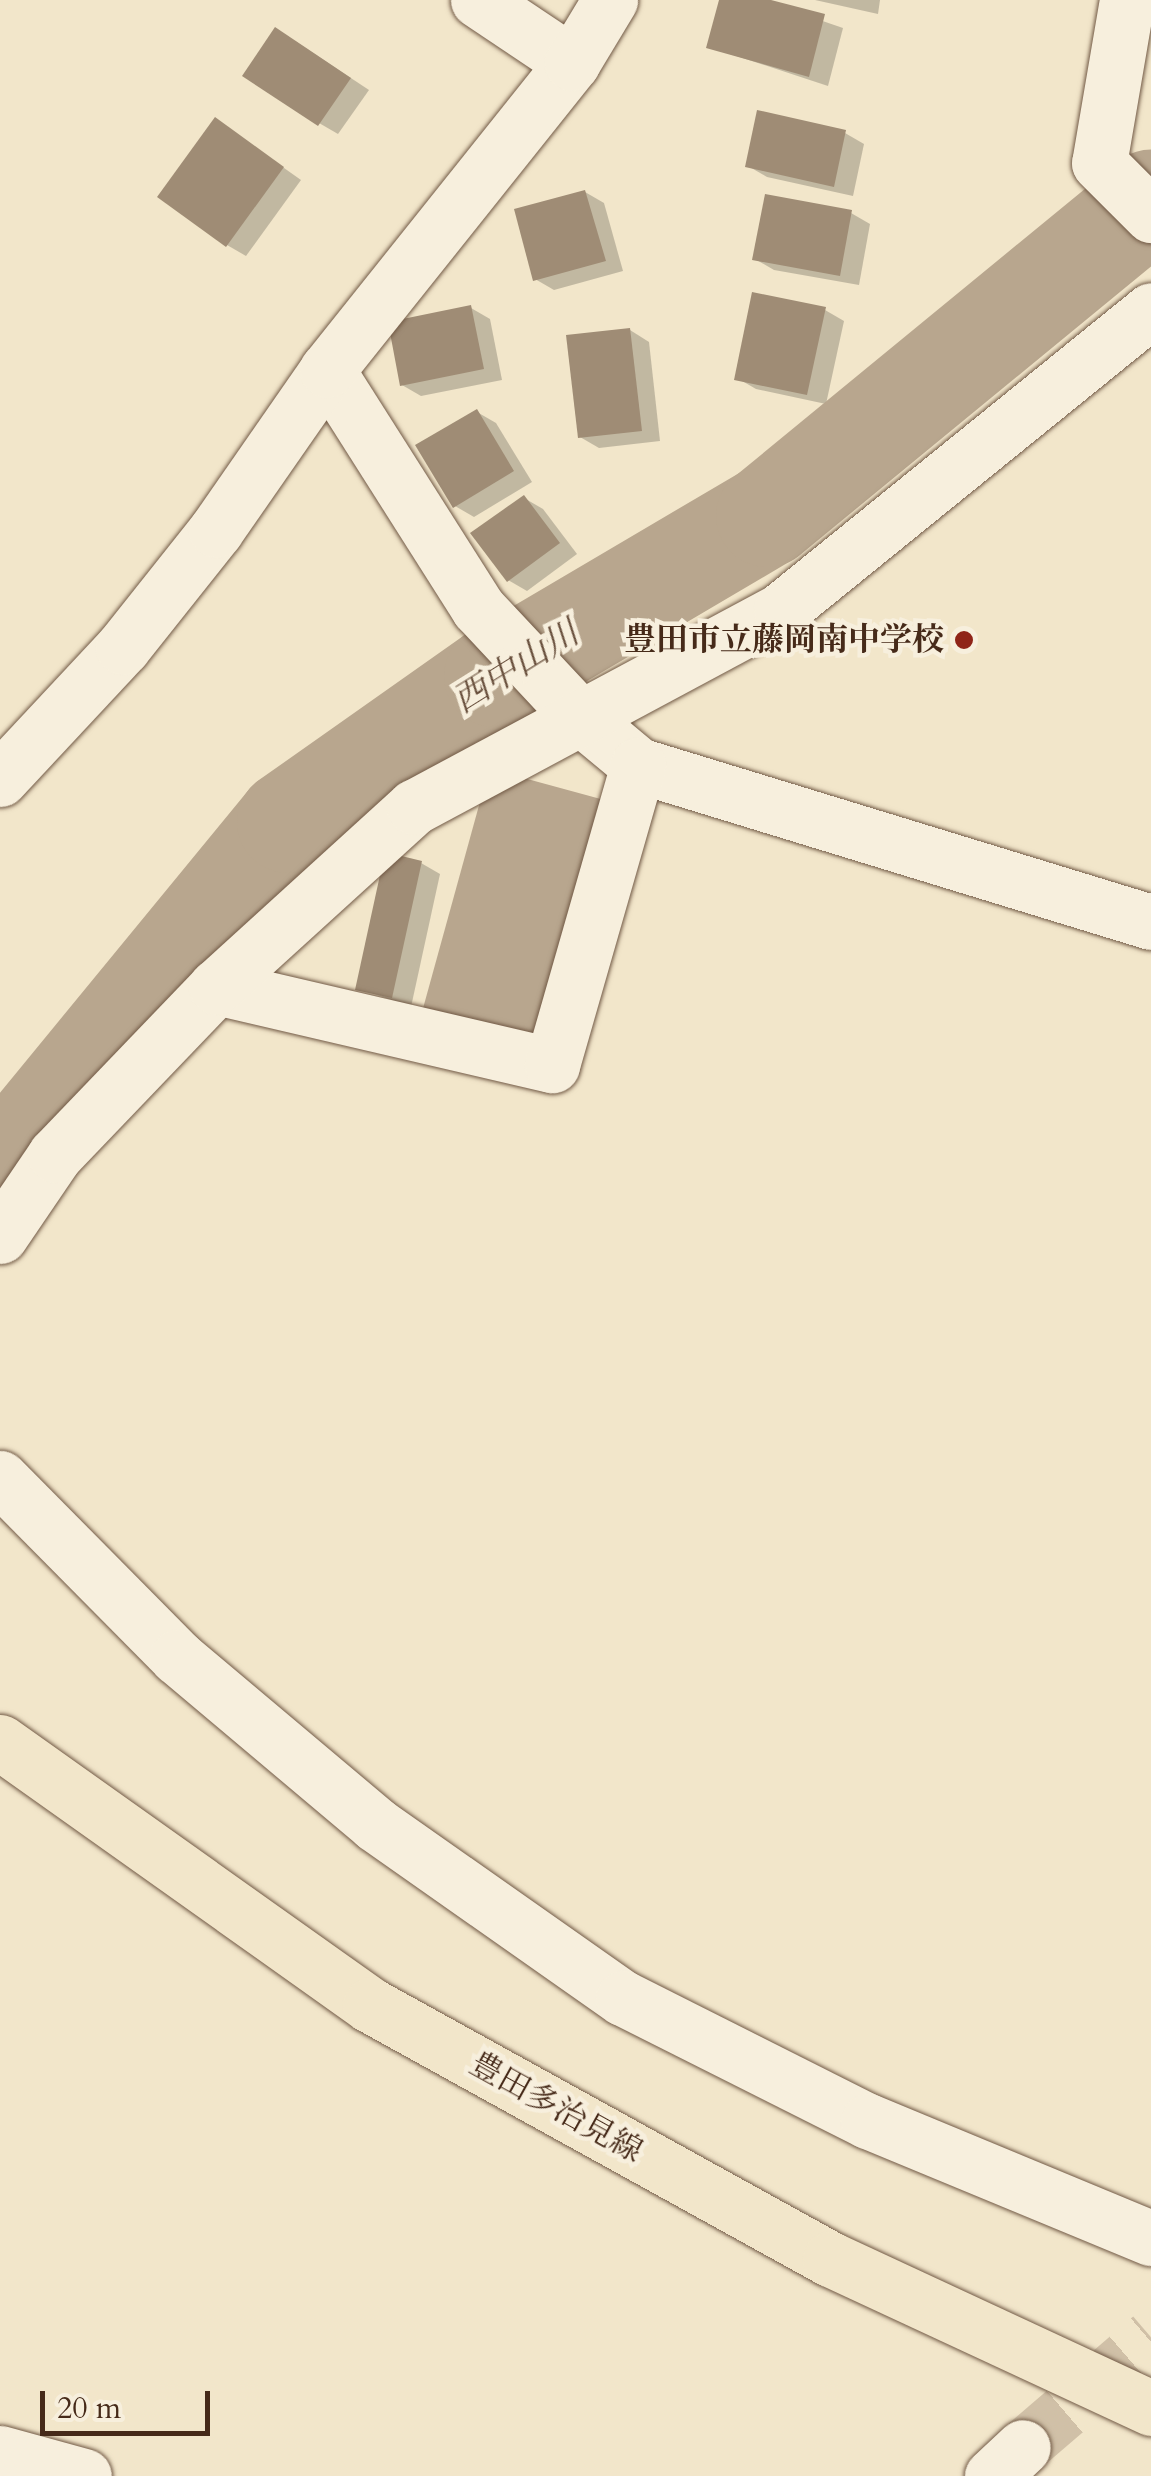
<!DOCTYPE html>
<meta charset="utf-8">
<style>
body{margin:0}
#map{position:relative;width:1151px;height:2476px;overflow:hidden;background:#f2e6ca;font-family:Cardo,"Noto Serif JP",serif}
div>[style]{position:absolute}
.water>*{inset:0;background:#b8a68e}
.shadow>*{inset:0;background:#0003}
.river>*{height:102px;margin:-51px;padding:0 51px;transform-origin:51px;border-radius:51px;background:#b8a68e}
.building>*{inset:0;background:#9f8c75}
.minor-tunnel>*{height:55px;margin-top:-27.5px;transform-origin:0;background:repeating-linear-gradient(90deg,#d0c0a7 0 55px,transparent 0 83px)}
.roads{filter:drop-shadow(0 0 2px #715945) drop-shadow(0 0 2px #715945)}
.minor>*{height:55px;margin:-27.5px;padding:0 27.5px;transform-origin:27.5px;border-radius:27.5px;background:#f7efdd}
.primary>*{height:55px;margin:-27.5px;padding:0 27.5px;transform-origin:27.5px;border-radius:27.5px;background:#f2e6ca}
.dots>*{width:28px;height:28px;translate:-50% -50%;box-sizing:border-box;border:5px solid #f7efdd;border-radius:50%}
span{translate:-50% -50%;white-space:nowrap;text-align:center;line-height:1.15;-webkit-text-stroke:9px #f7efdd;paint-order:stroke}
.poi-label{font-size:32px;color:#462a19;font-weight:700}
.right{translate:-100% -50%;text-align:right}
.street-label{font-size:32px;color:#462a19}
.water-label{font-size:35px;color:#684f3c;font-style:italic}
.scale{position:absolute;left:40px;top:2391px;width:170px;height:45px;box-sizing:border-box;border:5px solid #462a19;border-top:0;padding-left:12px;font-size:30px;line-height:35px;white-space:nowrap;color:#462a19;-webkit-text-stroke:8px #f7efdd;paint-order:stroke}
</style>
<div id="map">
<div class="water">
<div style="clip-path:polygon(502px 772px,608px 801px,546px 1041px,422px 1012px,486px 780px)"></div>
</div>
<div class="shadow">
<div style="clip-path:polygon(722px 0,761px 0,843px 28px,828px 86px,709px 47px)"></div>
<div style="clip-path:polygon(815px 0,880px 0,878px 14px)"></div>
<div style="clip-path:polygon(295px 41px,369px 90px,338px 134px,319px 123px)"></div>
<div style="clip-path:polygon(216px 120px,301px 180px,246px 256px,227px 245px)"></div>
<div style="clip-path:polygon(845px 133px,864px 144px,853px 196px,767px 177px,748px 166px)"></div>
<div style="clip-path:polygon(585px 192px,604px 203px,623px 271px,554px 290px,535px 279px)"></div>
<div style="clip-path:polygon(851px 213px,870px 224px,859px 285px,774px 270px,755px 259px)"></div>
<div style="clip-path:polygon(471px 308px,490px 319px,502px 380px,421px 396px,402px 385px)"></div>
<div style="clip-path:polygon(825px 310px,844px 321px,826px 404px,756px 389px,737px 378px)"></div>
<div style="clip-path:polygon(630px 330px,649px 342px,660px 441px,599px 448px,580px 437px)"></div>
<div style="clip-path:polygon(477px 412px,496px 423px,532px 482px,474px 517px,455px 506px)"></div>
<div style="clip-path:polygon(524px 498px,543px 509px,577px 554px,527px 591px,508px 580px)"></div>
<div style="clip-path:polygon(421px 863px,440px 874px,411px 1007px,358px 988px)"></div>
</div>
<div class="river">
<div style="left:0;top:1173px;width:454px;rotate:-50.6deg"></div>
<div style="left:288px;top:822px;width:253px;rotate:-35.2deg"></div>
<div style="left:495px;top:676px;width:316px;rotate:-30.5deg"></div>
<div style="left:767px;top:516px;width:497px;rotate:-39.4deg"></div>
</div>
<div class="building">
<div style="clip-path:polygon(719px 0,771px 0,825px 14px,809px 77px,706px 48px)"></div>
<div style="clip-path:polygon(275px 27px,351px 78px,318px 126px,242px 76px)"></div>
<div style="clip-path:polygon(757px 110px,846px 130px,834px 187px,745px 167px)"></div>
<div style="clip-path:polygon(215px 117px,284px 167px,226px 247px,157px 197px)"></div>
<div style="clip-path:polygon(585px 190px,606px 261px,533px 281px,514px 209px)"></div>
<div style="clip-path:polygon(765px 194px,852px 210px,840px 276px,752px 260px)"></div>
<div style="clip-path:polygon(752px 292px,826px 307px,807px 395px,734px 380px)"></div>
<div style="clip-path:polygon(471px 305px,484px 369px,400px 386px,388px 322px)"></div>
<div style="clip-path:polygon(630px 328px,642px 431px,578px 438px,566px 335px)"></div>
<div style="clip-path:polygon(477px 409px,514px 471px,453px 508px,415px 445px)"></div>
<div style="clip-path:polygon(524px 495px,560px 543px,507px 582px,470px 533px)"></div>
<div style="clip-path:polygon(385px 852px,422px 861px,392px 998px,355px 990px)"></div>
</div>
<div class="minor-tunnel">
<div style="left:1023px;top:2447px;width:169px;rotate:-40.7deg"></div>
</div>
<div class="roads">
<div class="minor">
<div style="left:478px;top:0;width:113px;rotate:33.8deg"></div>
<div style="left:1127px;top:0;width:165px;rotate:99.7deg"></div>
<div style="left:1099px;top:163px;width:74px;rotate:45deg"></div>
<div style="left:327px;top:370px;width:282px;rotate:57.6deg"></div>
<div style="left:478px;top:608px;width:146px;rotate:46.9deg"></div>
<div style="left:578px;top:715px;width:78px;rotate:39.8deg"></div>
<div style="left:638px;top:765px;width:536px;rotate:17.02deg"></div>
<div style="left:0;top:779px;width:180px;rotate:-47deg"></div>
<div style="left:123px;top:647px;width:149px;rotate:-51.5deg"></div>
<div style="left:216px;top:530px;width:195px;rotate:-55.2deg"></div>
<div style="left:327px;top:370px;width:393px;rotate:-51.4deg"></div>
<div style="left:572px;top:63px;width:74px;rotate:-58.9deg"></div>
<div style="left:216px;top:987px;width:345px;rotate:13.1deg"></div>
<div style="left:552px;top:1065px;width:312px;rotate:-74deg"></div>
<div style="left:0;top:1236px;width:98px;rotate:-55.8deg"></div>
<div style="left:55px;top:1155px;width:233px;rotate:-46.2deg"></div>
<div style="left:216px;top:987px;width:268px;rotate:-42.3deg"></div>
<div style="left:414px;top:807px;width:417px;rotate:-28.2deg"></div>
<div style="left:781px;top:610px;width:476px;rotate:-39deg"></div>
<div style="left:0;top:1478px;width:252px;rotate:45.3deg"></div>
<div style="left:177px;top:1657px;width:259px;rotate:40.1deg"></div>
<div style="left:375px;top:1824px;width:303px;rotate:35.1deg"></div>
<div style="left:623px;top:1998px;width:274px;rotate:26.7deg"></div>
<div style="left:868px;top:2121px;width:306px;rotate:22.5deg"></div>
<div style="left:0;top:2453px;width:87px;rotate:15.3deg"></div>
<div style="left:992px;top:2476px;width:42px;rotate:-43.1deg"></div>
</div>
<div class="primary">
<div style="left:0;top:1742px;width:454px;rotate:35.4deg"></div>
<div style="left:370px;top:2005px;width:525px;rotate:28.91deg"></div>
<div style="left:830px;top:2259px;width:354px;rotate:24.9deg"></div>
</div>
</div>
<div class="dots">
<div style="left:964px;top:640px;background:#8f2418"></div>
</div>
<div class="poi-label">
<span class="right" style="left:944px;top:640px">豊田市立藤岡南中学校</span>
</div>
<div class="street-label">
<span style="left:556px;top:2108px;rotate:29deg">豊田多治見線</span>
</div>
<div class="water-label">
<span style="left:516px;top:667px;rotate:-32deg">西中山川</span>
</div>
<div class="scale">20 m</div>
</div>
